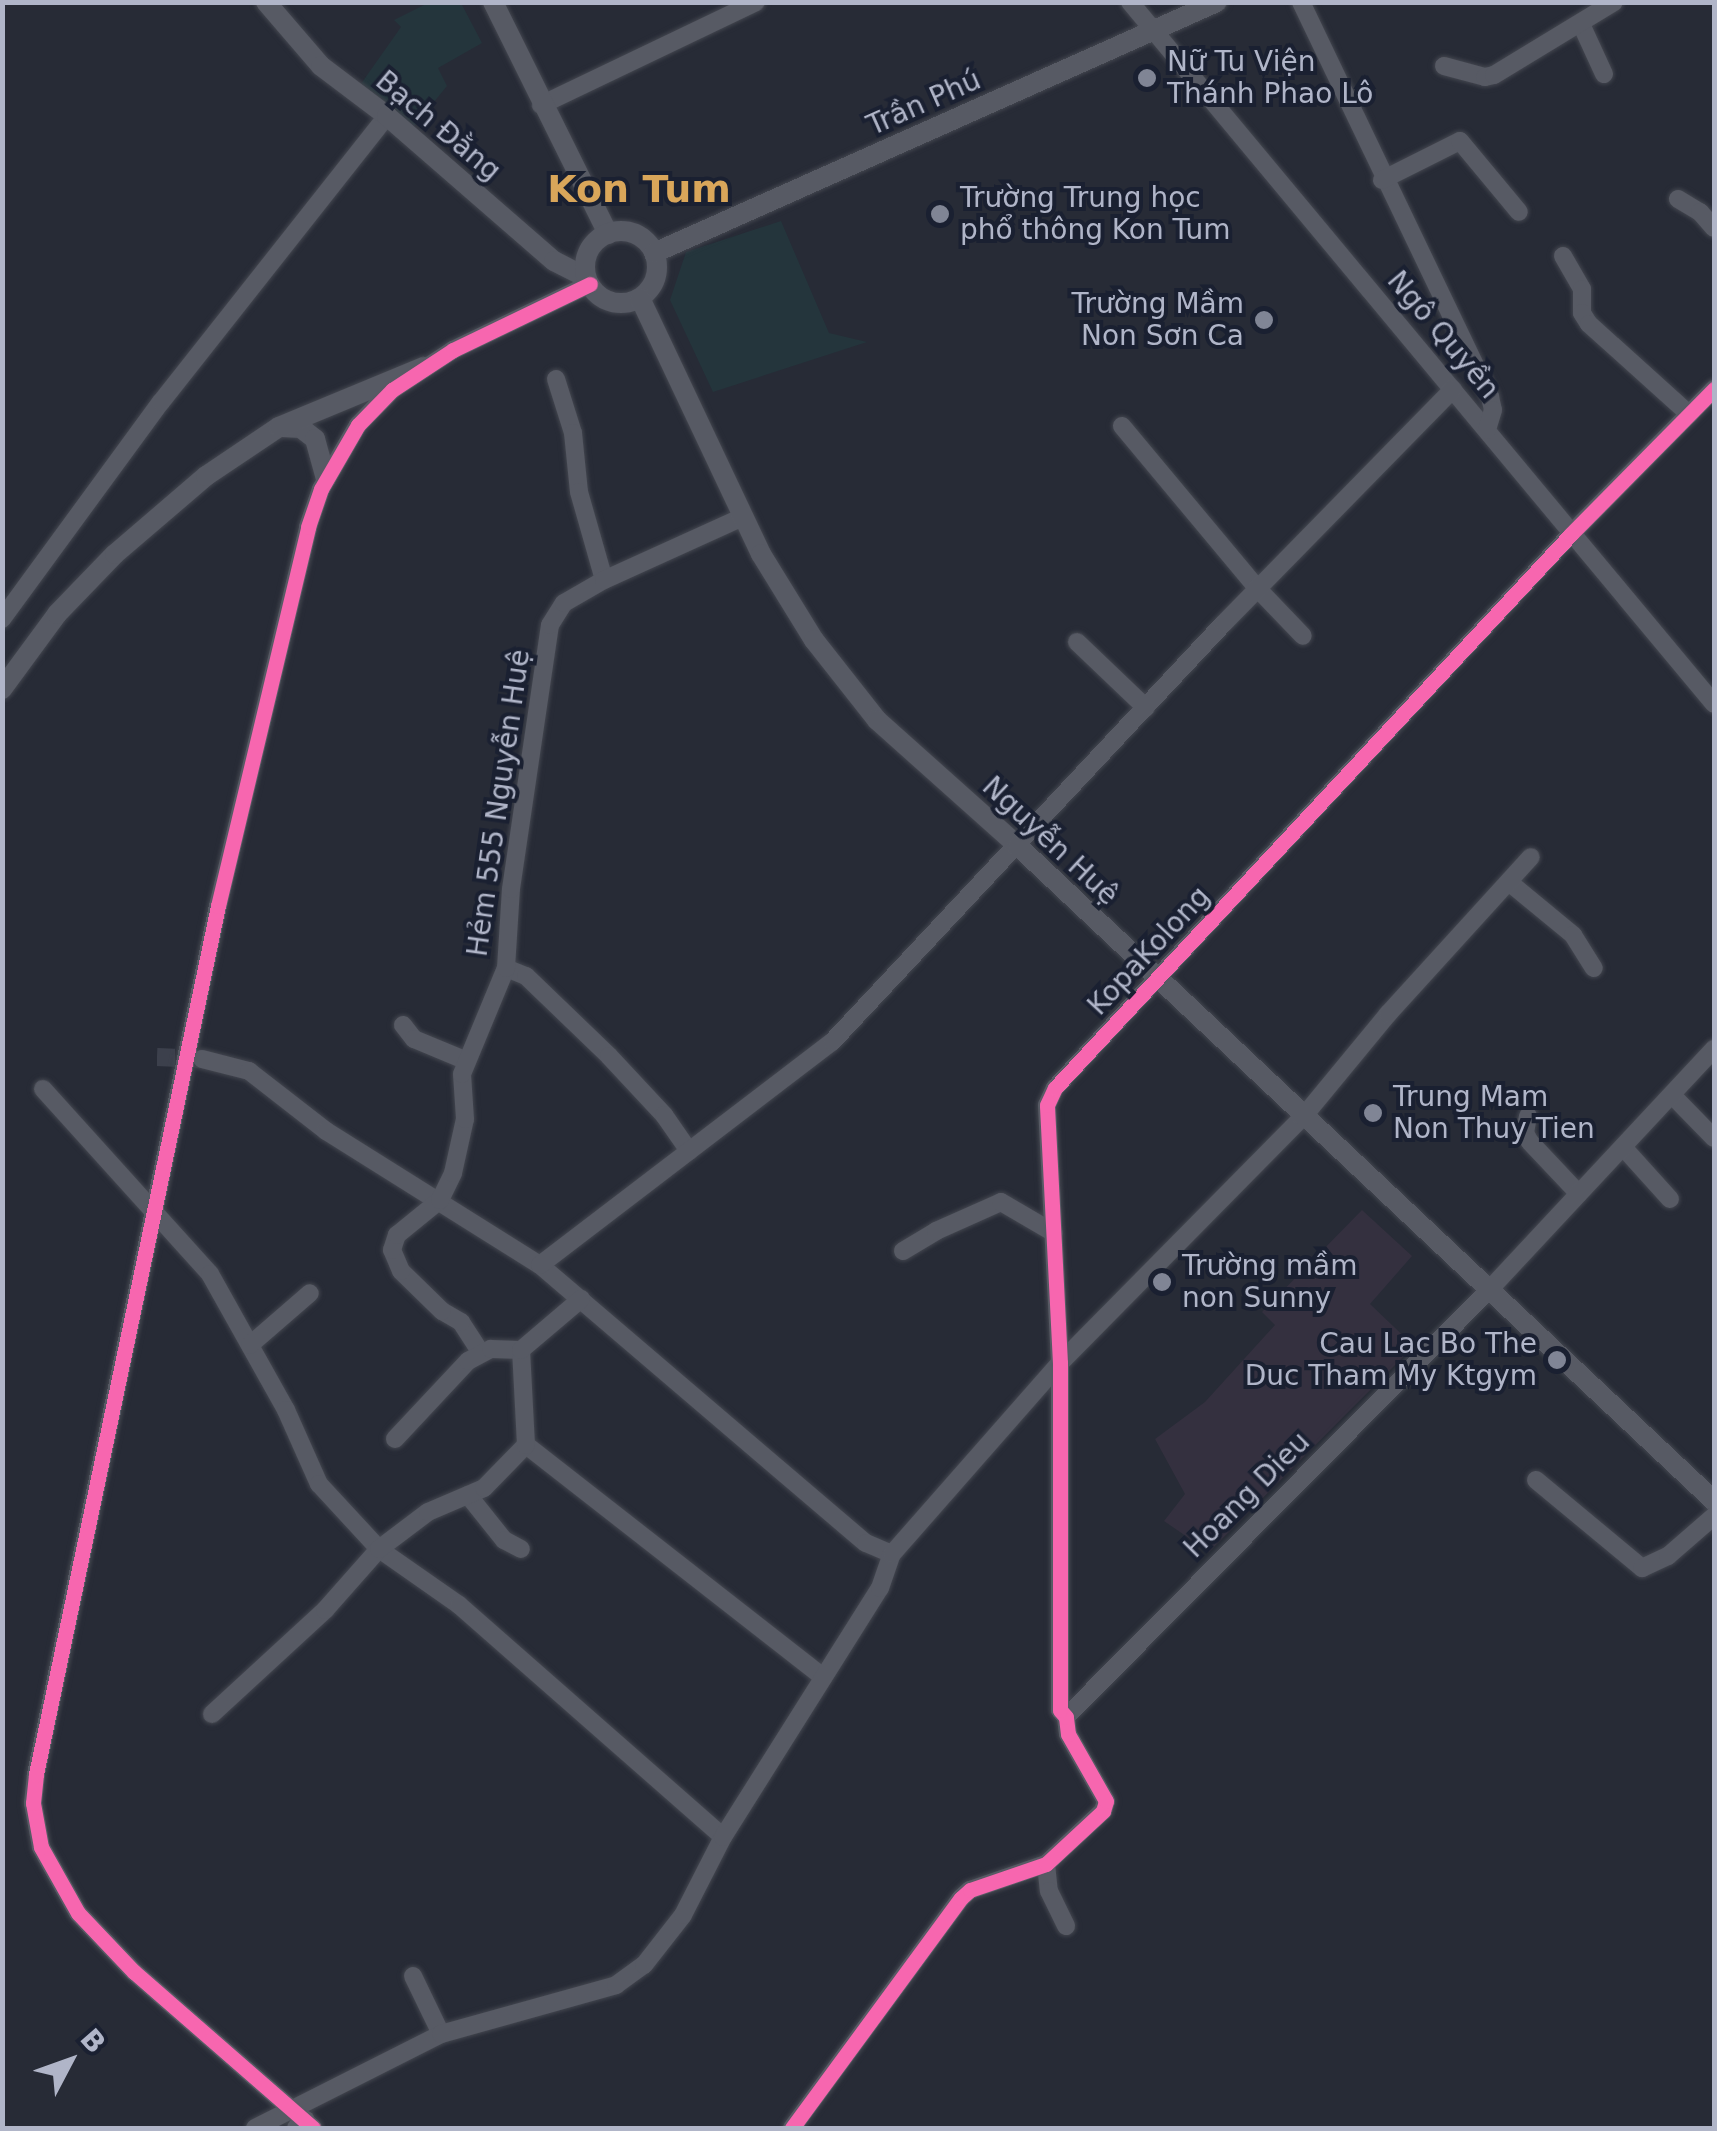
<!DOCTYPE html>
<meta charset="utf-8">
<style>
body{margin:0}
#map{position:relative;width:1717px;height:2131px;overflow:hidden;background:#272b36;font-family:"DejaVu Sans",sans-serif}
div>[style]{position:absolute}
.medical>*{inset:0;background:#34303f}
.green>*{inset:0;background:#24353c}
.minor-tunnel>*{height:18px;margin-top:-9px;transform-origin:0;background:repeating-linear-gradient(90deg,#3c404c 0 18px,transparent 0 27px)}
.roads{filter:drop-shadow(0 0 2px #43464f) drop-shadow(0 0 2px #43464f)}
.minor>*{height:18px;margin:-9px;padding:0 9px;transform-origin:9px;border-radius:9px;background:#575a64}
.tertiary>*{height:20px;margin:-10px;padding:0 10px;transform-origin:10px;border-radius:10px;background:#575a64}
.tertiary>.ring{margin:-10px;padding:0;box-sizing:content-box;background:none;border:20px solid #575a64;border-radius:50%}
.cycleway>*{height:15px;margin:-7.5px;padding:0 7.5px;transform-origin:7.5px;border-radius:7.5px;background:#f766af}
.dots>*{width:28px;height:28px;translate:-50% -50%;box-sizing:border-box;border:5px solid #1a2031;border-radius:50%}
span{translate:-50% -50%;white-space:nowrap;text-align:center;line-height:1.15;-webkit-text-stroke:8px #1a2031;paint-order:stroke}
.poi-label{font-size:28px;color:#b0b5c8}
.left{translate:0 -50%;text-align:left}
.right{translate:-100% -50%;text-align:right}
.street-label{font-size:28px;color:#b0b5c8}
.district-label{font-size:38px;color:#d9a65a;font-weight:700}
.frame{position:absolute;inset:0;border:5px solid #b0b5c8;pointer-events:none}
.north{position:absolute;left:20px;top:2011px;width:100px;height:100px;-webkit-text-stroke:8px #1a2031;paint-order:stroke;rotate:49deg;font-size:28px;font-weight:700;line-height:40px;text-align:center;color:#b0b5c8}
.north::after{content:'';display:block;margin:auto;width:35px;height:45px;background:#b0b5c8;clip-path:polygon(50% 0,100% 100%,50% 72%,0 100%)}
</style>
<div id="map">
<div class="medical">
<div style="clip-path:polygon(1362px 1210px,1412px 1256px,1370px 1304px,1414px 1346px,1209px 1552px,1164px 1521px,1185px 1494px,1155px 1439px,1205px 1402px,1275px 1325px,1262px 1312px)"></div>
</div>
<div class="green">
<div style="clip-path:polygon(428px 3px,461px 3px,482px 43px,438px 68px,447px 86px,412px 129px,358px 88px,401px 27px,394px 20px)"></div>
<div style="clip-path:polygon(781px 221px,829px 333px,867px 342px,713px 392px,670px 300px,686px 252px)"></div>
</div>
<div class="minor-tunnel">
<div style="left:157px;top:1057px;width:45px;rotate:2.5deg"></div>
</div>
<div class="roads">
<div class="minor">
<div style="left:1130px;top:2px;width:913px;rotate:50.24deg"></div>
<div style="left:1301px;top:2px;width:438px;rotate:64.4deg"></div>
<div style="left:1490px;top:397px;width:13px;rotate:77deg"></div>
<div style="left:1493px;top:410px;width:21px;rotate:107deg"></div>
<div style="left:1581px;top:24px;width:55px;rotate:65.3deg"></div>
<div style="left:1444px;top:66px;width:42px;rotate:15deg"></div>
<div style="left:1485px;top:77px;width:9px;rotate:-13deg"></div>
<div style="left:1494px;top:75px;width:140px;rotate:-31.3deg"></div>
<div style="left:541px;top:105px;width:238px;rotate:-25.6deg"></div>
<div style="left:1382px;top:180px;width:87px;rotate:-26.6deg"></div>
<div style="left:1460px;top:141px;width:92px;rotate:50.3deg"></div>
<div style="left:1678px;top:199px;width:26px;rotate:31deg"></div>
<div style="left:1700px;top:212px;width:21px;rotate:49deg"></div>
<div style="left:1563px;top:256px;width:38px;rotate:60deg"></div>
<div style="left:1582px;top:289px;width:24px;rotate:90deg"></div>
<div style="left:1582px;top:313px;width:13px;rotate:58deg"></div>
<div style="left:1589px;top:324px;width:135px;rotate:42deg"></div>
<div style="left:556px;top:379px;width:57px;rotate:72.5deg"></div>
<div style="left:573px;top:433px;width:59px;rotate:84.2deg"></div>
<div style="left:579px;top:492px;width:91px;rotate:74.1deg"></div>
<div style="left:1122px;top:426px;width:211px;rotate:50.2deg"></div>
<div style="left:1257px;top:588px;width:66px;rotate:46.2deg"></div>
<div style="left:2px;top:619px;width:269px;rotate:-53.8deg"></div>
<div style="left:161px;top:402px;width:365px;rotate:-51.7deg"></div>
<div style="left:1077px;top:642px;width:95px;rotate:43.7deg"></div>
<div style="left:1510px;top:883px;width:82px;rotate:39.5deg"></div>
<div style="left:1573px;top:935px;width:39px;rotate:58deg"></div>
<div style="left:506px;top:968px;width:22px;rotate:22deg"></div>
<div style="left:526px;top:976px;width:115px;rotate:43.9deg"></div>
<div style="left:609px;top:1056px;width:81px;rotate:47deg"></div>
<div style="left:664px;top:1115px;width:44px;rotate:55.2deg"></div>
<div style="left:403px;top:1025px;width:18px;rotate:52deg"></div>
<div style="left:414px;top:1039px;width:57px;rotate:22.5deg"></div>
<div style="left:202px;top:1059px;width:49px;rotate:14.3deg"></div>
<div style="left:249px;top:1071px;width:98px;rotate:37.9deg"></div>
<div style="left:326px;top:1131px;width:252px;rotate:32.1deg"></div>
<div style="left:540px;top:1265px;width:428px;rotate:40.5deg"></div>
<div style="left:866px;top:1543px;width:28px;rotate:23deg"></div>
<div style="left:43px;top:1089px;width:249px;rotate:47.9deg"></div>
<div style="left:210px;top:1274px;width:156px;rotate:60.8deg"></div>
<div style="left:286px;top:1410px;width:81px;rotate:66deg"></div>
<div style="left:319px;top:1484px;width:88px;rotate:47.3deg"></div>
<div style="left:379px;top:1549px;width:98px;rotate:35deg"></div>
<div style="left:459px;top:1605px;width:351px;rotate:41.3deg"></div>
<div style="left:1672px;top:1095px;width:60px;rotate:45.7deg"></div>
<div style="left:1528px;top:1116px;width:17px;rotate:100deg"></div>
<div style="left:1525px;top:1133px;width:10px;rotate:61deg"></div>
<div style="left:1530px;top:1142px;width:71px;rotate:46.7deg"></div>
<div style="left:1623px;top:1147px;width:70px;rotate:47.9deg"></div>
<div style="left:903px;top:1251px;width:39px;rotate:-31deg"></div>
<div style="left:936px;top:1231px;width:71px;rotate:-24deg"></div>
<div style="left:1001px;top:1202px;width:61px;rotate:30.3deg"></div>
<div style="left:540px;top:1265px;width:367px;rotate:-37.4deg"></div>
<div style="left:832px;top:1042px;width:574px;rotate:-46.91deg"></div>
<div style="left:1224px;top:623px;width:327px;rotate:-45.6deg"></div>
<div style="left:250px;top:1345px;width:79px;rotate:-40.9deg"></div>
<div style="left:481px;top:1353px;width:37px;rotate:-123deg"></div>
<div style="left:461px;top:1322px;width:22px;rotate:-150deg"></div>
<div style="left:442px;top:1311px;width:57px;rotate:-135.7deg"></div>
<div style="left:401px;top:1271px;width:23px;rotate:-113deg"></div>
<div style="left:392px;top:1250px;width:16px;rotate:-72deg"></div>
<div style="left:397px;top:1235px;width:55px;rotate:-39.1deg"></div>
<div style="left:440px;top:1200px;width:30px;rotate:-64deg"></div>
<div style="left:453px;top:1173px;width:55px;rotate:-77.5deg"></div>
<div style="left:465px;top:1119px;width:45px;rotate:-93.8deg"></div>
<div style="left:462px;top:1074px;width:115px;rotate:-67.5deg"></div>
<div style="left:506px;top:968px;width:79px;rotate:-86.4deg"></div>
<div style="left:511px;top:889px;width:267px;rotate:-81.6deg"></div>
<div style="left:550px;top:625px;width:26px;rotate:-58deg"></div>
<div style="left:564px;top:603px;width:46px;rotate:-29.9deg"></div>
<div style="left:604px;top:580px;width:153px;rotate:-24.4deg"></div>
<div style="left:395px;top:1439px;width:107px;rotate:-46.9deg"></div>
<div style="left:468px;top:1361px;width:26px;rotate:-28deg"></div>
<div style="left:491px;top:1349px;width:30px;rotate:2deg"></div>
<div style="left:526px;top:1445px;width:377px;rotate:38deg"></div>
<div style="left:1536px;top:1480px;width:138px;rotate:39.7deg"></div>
<div style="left:1642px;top:1568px;width:29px;rotate:-25deg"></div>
<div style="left:1668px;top:1556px;width:61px;rotate:-41deg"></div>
<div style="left:468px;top:1495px;width:58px;rotate:51.3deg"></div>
<div style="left:504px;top:1540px;width:19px;rotate:28deg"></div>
<div style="left:212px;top:1714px;width:154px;rotate:-42.6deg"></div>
<div style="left:325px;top:1610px;width:81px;rotate:-48.5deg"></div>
<div style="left:379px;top:1549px;width:61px;rotate:-37.1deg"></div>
<div style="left:428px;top:1512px;width:61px;rotate:-23.2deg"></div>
<div style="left:484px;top:1488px;width:60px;rotate:-45.7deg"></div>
<div style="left:526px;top:1445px;width:95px;rotate:-93deg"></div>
<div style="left:521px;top:1350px;width:79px;rotate:-40.4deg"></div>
<div style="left:1066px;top:1717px;width:601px;rotate:-45.27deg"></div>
<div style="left:1489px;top:1290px;width:330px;rotate:-47deg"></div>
<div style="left:1046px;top:1864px;width:27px;rotate:84deg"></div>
<div style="left:1049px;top:1891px;width:39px;rotate:64deg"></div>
<div style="left:413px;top:1976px;width:64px;rotate:64.2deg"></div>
<div style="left:255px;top:2128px;width:208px;rotate:-26.8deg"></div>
<div style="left:441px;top:2034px;width:182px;rotate:-15.6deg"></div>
<div style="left:616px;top:1985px;width:34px;rotate:-36deg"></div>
<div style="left:644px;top:1965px;width:63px;rotate:-52deg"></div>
<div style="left:683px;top:1915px;width:88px;rotate:-62.9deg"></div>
<div style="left:723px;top:1837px;width:294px;rotate:-57.8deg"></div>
<div style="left:880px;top:1588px;width:36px;rotate:-71deg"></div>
<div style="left:892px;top:1554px;width:254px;rotate:-48.7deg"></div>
<div style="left:1060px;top:1363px;width:346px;rotate:-45.4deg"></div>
<div style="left:1303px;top:1117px;width:134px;rotate:-50.5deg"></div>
<div style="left:1388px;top:1014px;width:212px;rotate:-47.7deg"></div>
<div style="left:313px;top:2128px;width:237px;rotate:-138.9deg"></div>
<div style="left:134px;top:1972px;width:81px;rotate:-133.5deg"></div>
<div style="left:78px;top:1913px;width:76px;rotate:-119.3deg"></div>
<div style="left:41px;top:1847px;width:45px;rotate:-100.3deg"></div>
<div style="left:33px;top:1803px;width:29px;rotate:-84deg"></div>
<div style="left:36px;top:1774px;width:887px;rotate:-78.16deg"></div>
<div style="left:218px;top:906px;width:390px;rotate:-76.6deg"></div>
<div style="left:308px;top:527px;width:40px;rotate:-71.1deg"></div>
<div style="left:321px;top:489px;width:74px;rotate:-60deg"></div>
<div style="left:358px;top:425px;width:49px;rotate:-45.8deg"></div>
<div style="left:392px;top:390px;width:73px;rotate:-33.3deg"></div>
<div style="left:453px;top:350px;width:152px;rotate:-25.7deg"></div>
<div style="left:792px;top:2128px;width:285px;rotate:-53.7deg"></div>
<div style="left:961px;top:1898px;width:12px;rotate:-42deg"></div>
<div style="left:970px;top:1890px;width:80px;rotate:-18.9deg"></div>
<div style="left:1046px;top:1864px;width:78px;rotate:-42.9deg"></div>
<div style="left:1103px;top:1811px;width:10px;rotate:-73deg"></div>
<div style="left:1106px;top:1801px;width:77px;rotate:-119.6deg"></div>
<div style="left:1068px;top:1734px;width:17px;rotate:-97deg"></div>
<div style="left:1066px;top:1717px;width:9px;rotate:-131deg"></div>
<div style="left:1060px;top:1710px;width:347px;rotate:-90deg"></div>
<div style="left:1060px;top:1363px;width:258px;rotate:-92.9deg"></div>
<div style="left:1047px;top:1105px;width:19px;rotate:-65deg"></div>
<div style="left:1055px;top:1088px;width:757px;rotate:-47.03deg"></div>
<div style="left:1571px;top:534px;width:204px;rotate:-45.4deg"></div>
</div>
<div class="tertiary">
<div style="left:266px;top:2px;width:84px;rotate:49.3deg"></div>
<div style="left:321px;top:66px;width:83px;rotate:37.1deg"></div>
<div style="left:387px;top:116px;width:221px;rotate:41deg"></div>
<div style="left:554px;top:261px;width:36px;rotate:27deg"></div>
<div style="left:493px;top:2px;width:259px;rotate:63.6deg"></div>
<div class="ring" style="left:585px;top:231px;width:52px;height:52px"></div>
<div style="left:654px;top:253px;width:616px;rotate:-24.03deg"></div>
<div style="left:640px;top:298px;width:283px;rotate:64.7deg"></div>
<div style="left:761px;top:554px;width:101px;rotate:58.4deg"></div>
<div style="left:814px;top:640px;width:102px;rotate:51.8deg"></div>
<div style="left:877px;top:720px;width:189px;rotate:41.8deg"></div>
<div style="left:1018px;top:846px;width:956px;rotate:43.26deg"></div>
<div style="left:281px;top:427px;width:20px;rotate:3deg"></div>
<div style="left:301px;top:428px;width:18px;rotate:38deg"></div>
<div style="left:315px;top:439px;width:41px;rotate:74.6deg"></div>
<div style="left:2px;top:689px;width:93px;rotate:-53.7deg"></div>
<div style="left:57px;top:614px;width:83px;rotate:-46deg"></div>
<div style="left:115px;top:554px;width:120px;rotate:-40.6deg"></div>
<div style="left:206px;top:476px;width:88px;rotate:-33.9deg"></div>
<div style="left:279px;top:427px;width:157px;rotate:-22.5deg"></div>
<div style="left:297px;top:2128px;width:11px;rotate:-45deg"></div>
</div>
</div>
<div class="cycleway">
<div style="left:313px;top:2128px;width:237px;rotate:-138.9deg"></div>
<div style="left:134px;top:1972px;width:81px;rotate:-133.5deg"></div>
<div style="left:78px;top:1913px;width:76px;rotate:-119.3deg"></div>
<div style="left:41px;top:1847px;width:45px;rotate:-100.3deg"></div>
<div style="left:33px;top:1803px;width:29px;rotate:-84deg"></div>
<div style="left:36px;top:1774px;width:887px;rotate:-78.16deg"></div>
<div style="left:218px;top:906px;width:390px;rotate:-76.6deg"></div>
<div style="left:308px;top:527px;width:40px;rotate:-71.1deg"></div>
<div style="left:321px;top:489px;width:74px;rotate:-60deg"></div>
<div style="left:358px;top:425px;width:49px;rotate:-45.8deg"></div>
<div style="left:392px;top:390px;width:73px;rotate:-33.3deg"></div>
<div style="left:453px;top:350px;width:152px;rotate:-25.7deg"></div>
<div style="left:792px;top:2128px;width:285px;rotate:-53.7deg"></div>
<div style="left:961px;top:1898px;width:12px;rotate:-42deg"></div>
<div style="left:970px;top:1890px;width:80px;rotate:-18.9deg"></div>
<div style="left:1046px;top:1864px;width:78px;rotate:-42.9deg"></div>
<div style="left:1103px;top:1811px;width:10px;rotate:-73deg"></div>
<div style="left:1106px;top:1801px;width:77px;rotate:-119.6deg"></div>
<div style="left:1068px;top:1734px;width:17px;rotate:-97deg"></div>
<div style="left:1066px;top:1717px;width:9px;rotate:-131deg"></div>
<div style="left:1060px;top:1710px;width:347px;rotate:-90deg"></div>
<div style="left:1060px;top:1363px;width:258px;rotate:-92.9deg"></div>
<div style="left:1047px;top:1105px;width:19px;rotate:-65deg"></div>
<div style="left:1055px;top:1088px;width:757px;rotate:-47.03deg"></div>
<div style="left:1571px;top:534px;width:204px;rotate:-45.4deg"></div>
</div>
<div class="dots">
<div style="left:1147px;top:78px;background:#808595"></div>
<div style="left:940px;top:214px;background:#808595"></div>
<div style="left:1264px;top:320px;background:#808595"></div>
<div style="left:1373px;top:1113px;background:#808595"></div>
<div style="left:1162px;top:1282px;background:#808595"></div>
<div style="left:1557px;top:1360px;background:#808595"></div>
</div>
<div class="poi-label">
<span class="left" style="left:1167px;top:78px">Nữ Tu Viện<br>Thánh Phao Lô</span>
<span class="left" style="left:960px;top:214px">Trường Trung học<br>phổ thông Kon Tum</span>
<span class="right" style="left:1244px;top:320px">Trường Mầm<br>Non Sơn Ca</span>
<span class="left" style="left:1393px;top:1113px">Trung Mam<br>Non Thuy Tien</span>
<span class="left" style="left:1182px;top:1282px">Trường mầm<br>non Sunny</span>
<span class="right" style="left:1537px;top:1360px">Cau Lac Bo The<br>Duc Tham My Ktgym</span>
</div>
<div class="street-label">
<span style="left:924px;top:103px;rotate:-24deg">Trần Phú</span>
<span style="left:438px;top:126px;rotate:40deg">Bạch Đằng</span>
<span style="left:1443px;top:335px;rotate:50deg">Ngô Quyền</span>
<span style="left:499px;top:803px;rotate:-82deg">Hẻm 555 Nguyễn Huệ</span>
<span style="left:1050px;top:841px;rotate:43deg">Nguyễn Huệ</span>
<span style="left:1149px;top:951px;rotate:-47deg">KopaKolong</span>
<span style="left:1247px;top:1495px;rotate:-45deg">Hoang Dieu</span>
</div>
<div class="district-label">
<span style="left:639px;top:190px">Kon Tum</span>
</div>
<div class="frame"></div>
<div class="north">B</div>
</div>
